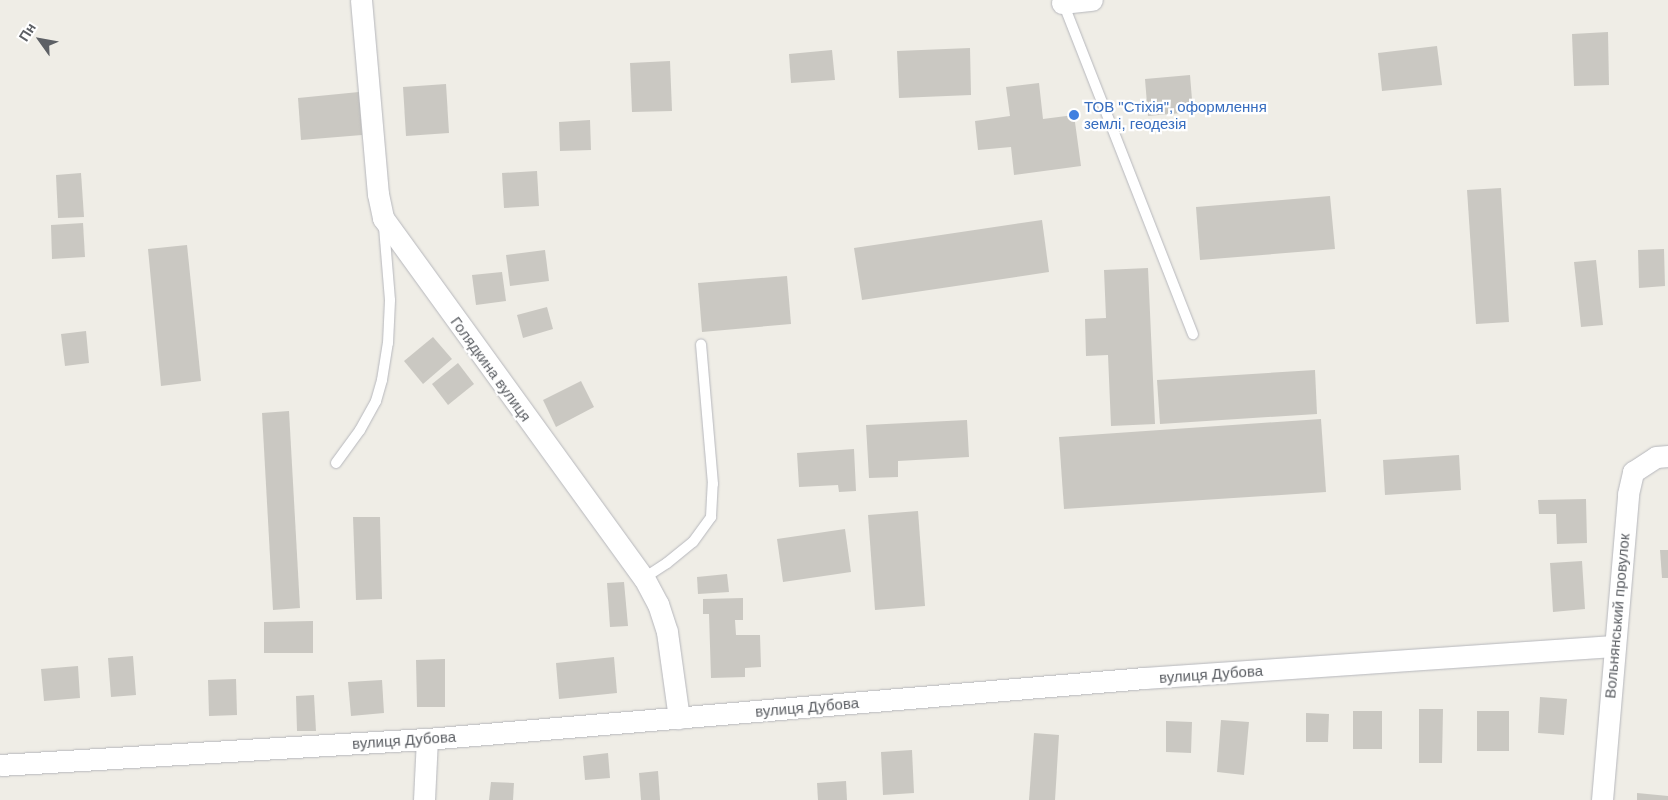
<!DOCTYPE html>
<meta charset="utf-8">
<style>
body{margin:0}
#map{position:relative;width:1668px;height:800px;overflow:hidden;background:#efede6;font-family:Helvetica,sans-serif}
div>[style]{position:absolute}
.building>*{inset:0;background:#cac8c2}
.roads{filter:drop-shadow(0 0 1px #b6b7bc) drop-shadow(0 0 1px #b6b7bc)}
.lane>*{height:10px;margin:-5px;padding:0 5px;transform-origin:5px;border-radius:5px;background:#fff}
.street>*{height:21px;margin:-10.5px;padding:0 10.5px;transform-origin:10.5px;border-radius:10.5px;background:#fff}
.dots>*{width:14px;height:14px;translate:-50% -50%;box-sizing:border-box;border:2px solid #fff;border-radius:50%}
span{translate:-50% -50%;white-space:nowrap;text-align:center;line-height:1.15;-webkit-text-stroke:4.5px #fff;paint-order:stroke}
.shop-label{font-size:15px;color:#366cbe}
.left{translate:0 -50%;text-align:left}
.street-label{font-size:15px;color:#5d6065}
.north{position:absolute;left:15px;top:15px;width:50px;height:50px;-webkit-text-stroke:4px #fff;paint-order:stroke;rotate:302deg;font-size:14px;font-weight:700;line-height:20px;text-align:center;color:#5d6065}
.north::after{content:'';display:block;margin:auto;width:18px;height:22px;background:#5d6065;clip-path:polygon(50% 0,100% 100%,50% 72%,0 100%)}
</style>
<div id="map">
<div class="building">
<div style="clip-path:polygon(1608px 32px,1609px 85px,1574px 86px,1572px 34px)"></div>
<div style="clip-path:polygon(1437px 46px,1442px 85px,1382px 91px,1378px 53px)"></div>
<div style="clip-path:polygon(970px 48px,971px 95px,899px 98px,897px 51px)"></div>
<div style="clip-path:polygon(832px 50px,835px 80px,791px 83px,789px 54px)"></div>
<div style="clip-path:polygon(670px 61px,672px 111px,632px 112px,630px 63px)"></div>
<div style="clip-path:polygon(1190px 75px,1193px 112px,1148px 116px,1145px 79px)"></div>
<div style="clip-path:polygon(1039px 83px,1043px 119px,1074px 115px,1081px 166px,1014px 175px,1011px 147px,978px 150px,975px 121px,1010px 116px,1006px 87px)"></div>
<div style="clip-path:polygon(446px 84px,449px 133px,406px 136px,403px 87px)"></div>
<div style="clip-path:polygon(359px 92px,362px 135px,301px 140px,298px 98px)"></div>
<div style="clip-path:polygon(590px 120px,591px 150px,560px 151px,559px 122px)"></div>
<div style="clip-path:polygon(537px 171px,539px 206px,504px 208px,502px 173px)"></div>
<div style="clip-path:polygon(81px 173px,84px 217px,58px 218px,56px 175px)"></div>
<div style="clip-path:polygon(1501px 188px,1509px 322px,1476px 324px,1467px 190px)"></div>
<div style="clip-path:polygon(1330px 196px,1335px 249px,1200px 260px,1196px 207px)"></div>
<div style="clip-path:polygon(1042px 220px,1049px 272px,862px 300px,854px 248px)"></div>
<div style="clip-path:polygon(83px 223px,85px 257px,52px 259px,51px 225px)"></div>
<div style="clip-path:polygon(187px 245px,201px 381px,161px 386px,148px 249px)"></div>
<div style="clip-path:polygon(1664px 249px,1665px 286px,1639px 288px,1638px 250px)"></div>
<div style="clip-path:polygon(545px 250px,549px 281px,510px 286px,506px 255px)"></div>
<div style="clip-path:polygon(1596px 260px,1603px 325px,1581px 327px,1574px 262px)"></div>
<div style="clip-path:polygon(1148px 268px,1155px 424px,1111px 426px,1108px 355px,1086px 356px,1085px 319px,1106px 318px,1104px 270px)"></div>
<div style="clip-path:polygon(502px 272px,506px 301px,476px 305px,472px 275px)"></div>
<div style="clip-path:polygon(787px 276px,791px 324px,702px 332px,698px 283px)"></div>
<div style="clip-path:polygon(547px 307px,553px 329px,523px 338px,517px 315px)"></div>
<div style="clip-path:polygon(86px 331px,89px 363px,65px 366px,61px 334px)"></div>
<div style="clip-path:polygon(433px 337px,452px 359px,423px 384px,404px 361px)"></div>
<div style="clip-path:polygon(458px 363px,474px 384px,448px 405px,432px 384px)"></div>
<div style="clip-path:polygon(1315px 370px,1317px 414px,1160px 424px,1157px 380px)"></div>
<div style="clip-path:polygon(581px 381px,594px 407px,556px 427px,543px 400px)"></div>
<div style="clip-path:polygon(289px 411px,300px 608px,273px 610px,262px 413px)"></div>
<div style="clip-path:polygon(1321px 419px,1326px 492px,1064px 509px,1059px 437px)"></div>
<div style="clip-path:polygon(967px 420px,969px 457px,898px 461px,898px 477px,869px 478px,866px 425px)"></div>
<div style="clip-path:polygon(854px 449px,856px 491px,839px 492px,838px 485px,799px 487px,797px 453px)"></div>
<div style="clip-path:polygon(1459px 455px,1461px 490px,1385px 495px,1383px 460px)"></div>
<div style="clip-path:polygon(1586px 499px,1587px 543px,1557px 544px,1556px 514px,1539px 514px,1538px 500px)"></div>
<div style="clip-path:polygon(918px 511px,925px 606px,875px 610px,868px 515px)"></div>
<div style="clip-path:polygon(353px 517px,380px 517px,382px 599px,356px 600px)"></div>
<div style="clip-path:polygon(845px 529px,851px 572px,783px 582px,777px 539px)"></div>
<div style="clip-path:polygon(1660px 550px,1668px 550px,1668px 578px,1662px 578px)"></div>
<div style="clip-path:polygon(1582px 561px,1585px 609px,1553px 612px,1550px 563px)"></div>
<div style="clip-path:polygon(727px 574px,729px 592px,698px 594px,697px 577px)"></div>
<div style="clip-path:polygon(624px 582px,628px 626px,610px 627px,607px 583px)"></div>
<div style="clip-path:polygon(743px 598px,743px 620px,735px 620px,736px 635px,760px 635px,761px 667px,745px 668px,745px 677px,711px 678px,709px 614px,703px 614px,703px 599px)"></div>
<div style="clip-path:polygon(313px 621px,313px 653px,264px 653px,264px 622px)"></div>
<div style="clip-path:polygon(133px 656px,136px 695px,111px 697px,108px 658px)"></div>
<div style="clip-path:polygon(614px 657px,617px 693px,559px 699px,556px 663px)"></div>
<div style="clip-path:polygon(445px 659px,445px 707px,417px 707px,416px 660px)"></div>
<div style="clip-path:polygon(78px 666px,80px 698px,44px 701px,41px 669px)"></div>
<div style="clip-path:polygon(236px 679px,237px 715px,209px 716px,208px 680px)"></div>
<div style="clip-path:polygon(382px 680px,384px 713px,351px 716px,348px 682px)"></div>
<div style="clip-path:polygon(314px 695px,316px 731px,297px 731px,296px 696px)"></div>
<div style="clip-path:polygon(1540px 697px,1567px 699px,1564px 735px,1538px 733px)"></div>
<div style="clip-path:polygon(1419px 709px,1443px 709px,1442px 763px,1419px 763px)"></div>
<div style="clip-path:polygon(1353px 711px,1382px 711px,1382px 749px,1353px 749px)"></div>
<div style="clip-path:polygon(1477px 711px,1509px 711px,1509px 751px,1477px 751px)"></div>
<div style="clip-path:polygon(1306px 713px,1329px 714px,1328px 742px,1306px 742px)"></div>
<div style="clip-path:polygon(1221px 720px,1249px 722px,1244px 775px,1217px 772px)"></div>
<div style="clip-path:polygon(1166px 721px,1192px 722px,1191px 753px,1166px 752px)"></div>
<div style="clip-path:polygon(1034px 733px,1059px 735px,1055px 800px,1029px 800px)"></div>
<div style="clip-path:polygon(912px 750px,914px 793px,883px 795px,881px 752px)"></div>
<div style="clip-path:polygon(608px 753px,610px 778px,585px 780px,583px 756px)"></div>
<div style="clip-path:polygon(658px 771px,660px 800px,641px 800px,639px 773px)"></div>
<div style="clip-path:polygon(846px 781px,847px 800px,818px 800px,817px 783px)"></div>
<div style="clip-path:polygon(491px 782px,514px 783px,513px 800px,489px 800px)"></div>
<div style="clip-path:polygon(1637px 793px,1668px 796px,1668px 800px,1637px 800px)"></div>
</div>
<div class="roads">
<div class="lane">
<div style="left:1062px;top:0;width:359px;rotate:68.6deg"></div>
<div style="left:336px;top:463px;width:41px;rotate:-54deg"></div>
<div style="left:360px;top:430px;width:33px;rotate:-61deg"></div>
<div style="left:376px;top:401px;width:22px;rotate:-74deg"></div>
<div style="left:382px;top:380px;width:37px;rotate:-81deg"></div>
<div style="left:388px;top:343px;width:43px;rotate:-87.3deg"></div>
<div style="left:390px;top:300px;width:73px;rotate:-94.7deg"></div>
<div style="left:644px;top:578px;width:27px;rotate:-33deg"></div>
<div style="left:667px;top:563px;width:33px;rotate:-39deg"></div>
<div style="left:693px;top:542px;width:31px;rotate:-54deg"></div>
<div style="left:711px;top:517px;width:33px;rotate:-87deg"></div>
<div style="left:713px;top:484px;width:140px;rotate:-94.9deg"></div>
</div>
<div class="street">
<div style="left:361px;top:0;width:195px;rotate:85deg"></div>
<div style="left:378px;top:194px;width:25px;rotate:78deg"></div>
<div style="left:383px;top:218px;width:445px;rotate:54.1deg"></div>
<div style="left:644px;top:578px;width:30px;rotate:62deg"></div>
<div style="left:658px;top:604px;width:29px;rotate:72deg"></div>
<div style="left:667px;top:632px;width:87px;rotate:82.1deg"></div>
<div style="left:1062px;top:3px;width:30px;rotate:-6deg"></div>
<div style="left:0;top:765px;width:428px;rotate:-3.5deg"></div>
<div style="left:427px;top:739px;width:720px;rotate:-4.86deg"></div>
<div style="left:1144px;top:678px;width:471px;rotate:-3.9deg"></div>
<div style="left:424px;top:800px;width:61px;rotate:-87.2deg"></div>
<div style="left:1602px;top:800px;width:307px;rotate:-85.1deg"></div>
<div style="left:1628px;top:494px;width:23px;rotate:-77deg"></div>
<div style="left:1633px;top:472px;width:27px;rotate:-33deg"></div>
<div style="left:1656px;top:457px;width:12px;rotate:-5deg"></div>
</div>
</div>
<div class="dots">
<div style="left:1074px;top:115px;background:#3f7fe0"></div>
</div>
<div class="shop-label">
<span class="left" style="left:1084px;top:115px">ТОВ "Стіхія", оформлення<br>землі, геодезія</span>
</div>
<div class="street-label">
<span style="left:491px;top:369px;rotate:54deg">Голядкина вулиця</span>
<span style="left:1617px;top:616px;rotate:-85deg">Вольнянський провулок</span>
<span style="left:1211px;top:674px;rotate:-4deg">вулиця Дубова</span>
<span style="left:807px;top:707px;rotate:-5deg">вулиця Дубова</span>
<span style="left:404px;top:740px;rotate:-4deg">вулиця Дубова</span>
</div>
<div class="north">Пн</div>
</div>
